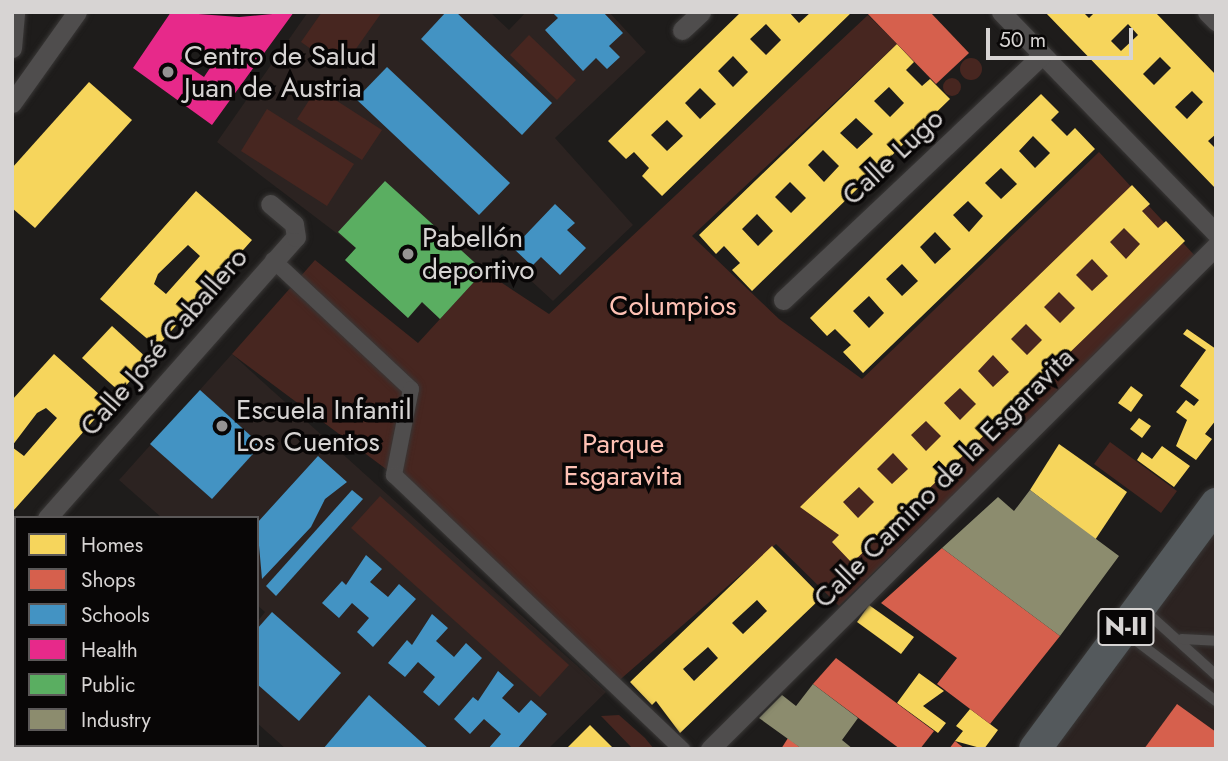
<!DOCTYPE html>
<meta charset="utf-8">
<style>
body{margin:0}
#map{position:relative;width:1228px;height:761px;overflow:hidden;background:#1e1c1b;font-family:Jost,sans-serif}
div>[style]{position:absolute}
.built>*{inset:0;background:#2c2321}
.green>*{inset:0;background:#472620}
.round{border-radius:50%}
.homes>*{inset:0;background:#f6d55c}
.shops>*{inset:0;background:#d6604d}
.schools>*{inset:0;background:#4393c3}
.health>*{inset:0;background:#e7298a}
.public>*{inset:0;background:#5aae61}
.industry>*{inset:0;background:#8c8c6e}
.roads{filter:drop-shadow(0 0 2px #393736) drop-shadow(0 0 2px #393736)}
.service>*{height:10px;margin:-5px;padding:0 5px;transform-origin:5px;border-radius:5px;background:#4f4d4d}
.pedestrian>*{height:16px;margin:-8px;padding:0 8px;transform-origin:8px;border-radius:8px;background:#4f4d4d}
.minor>*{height:19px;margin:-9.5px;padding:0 9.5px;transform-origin:9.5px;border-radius:9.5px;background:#4f4d4d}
.primary>*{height:32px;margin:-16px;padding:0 16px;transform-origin:16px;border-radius:16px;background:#54595c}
.dots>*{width:19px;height:19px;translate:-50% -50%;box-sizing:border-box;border:4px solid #080606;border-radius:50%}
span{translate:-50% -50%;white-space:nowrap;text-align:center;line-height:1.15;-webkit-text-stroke:7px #080606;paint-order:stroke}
.shield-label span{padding:2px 5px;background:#080606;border:2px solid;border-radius:5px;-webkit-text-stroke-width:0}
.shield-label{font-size:26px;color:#d7d4d3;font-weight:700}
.poi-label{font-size:28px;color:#d7d4d3}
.left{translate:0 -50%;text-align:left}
.street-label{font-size:28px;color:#d7d4d3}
.park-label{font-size:28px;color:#fec1b4}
.frame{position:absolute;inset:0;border:14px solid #d7d4d3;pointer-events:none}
.legend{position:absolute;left:14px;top:516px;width:245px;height:231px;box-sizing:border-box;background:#080606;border:2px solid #5b5858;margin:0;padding:9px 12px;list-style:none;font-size:21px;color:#d7d4d3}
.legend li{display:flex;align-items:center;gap:14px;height:35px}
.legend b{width:35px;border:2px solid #5b5858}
.scale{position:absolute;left:986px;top:28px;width:147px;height:32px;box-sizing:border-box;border:4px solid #d7d4d3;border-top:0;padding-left:9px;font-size:21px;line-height:24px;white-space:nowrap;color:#d7d4d3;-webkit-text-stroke:5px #080606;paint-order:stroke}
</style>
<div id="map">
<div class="built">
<div style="clip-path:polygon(308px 12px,490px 12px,509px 30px,526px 12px,609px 12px,646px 52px,555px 138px,633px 225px,553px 301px,502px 254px,440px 319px,422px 303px,408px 318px,345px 260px,356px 248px,217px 142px)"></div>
<div style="clip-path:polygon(232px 354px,606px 692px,548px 749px,286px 749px,257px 723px,257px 622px,265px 612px,257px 605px,257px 518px,162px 518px,119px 480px)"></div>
<div style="clip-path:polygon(1216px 504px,1216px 749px,1035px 749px)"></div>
</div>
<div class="green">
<div style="clip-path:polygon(322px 12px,382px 12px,341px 70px,301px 42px)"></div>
<div style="clip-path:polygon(868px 15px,897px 44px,692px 236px,779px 319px,862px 379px,1099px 152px,1197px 258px,839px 606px,776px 544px,615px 684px,394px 475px,232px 354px,315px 260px,418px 343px,484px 271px,549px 314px)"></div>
<div style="clip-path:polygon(529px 35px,576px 80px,557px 100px,510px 55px)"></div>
<div class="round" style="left:960px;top:58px;width:22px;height:22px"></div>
<div class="round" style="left:943px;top:78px;width:18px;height:18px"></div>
<div style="clip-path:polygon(317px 88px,382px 130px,362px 160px,297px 119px)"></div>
<div style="clip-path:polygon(267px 109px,354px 164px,327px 206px,241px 151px)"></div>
<div style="clip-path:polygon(1110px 442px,1177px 491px,1161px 513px,1094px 464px)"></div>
<div style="clip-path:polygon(380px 496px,569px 665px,540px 697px,351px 528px)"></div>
<div style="clip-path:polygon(619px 715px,645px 738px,654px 749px,633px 749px,601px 716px)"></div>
</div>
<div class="homes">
<div style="clip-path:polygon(evenodd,741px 12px,789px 12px,799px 23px,811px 12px,852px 12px,662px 196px,642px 176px,649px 168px,634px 152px,626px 159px,608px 141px,741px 12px,766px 24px,781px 40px,766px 55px,750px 39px,766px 24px,741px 12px,733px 56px,748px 72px,733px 87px,718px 71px,733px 56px,741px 12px,700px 88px,716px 104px,700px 119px,685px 103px,700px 88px,741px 12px,667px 120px,683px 136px,667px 151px,651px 135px,667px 120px)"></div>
<div style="clip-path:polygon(evenodd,1045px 12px,1083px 12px,1089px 18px,1095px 12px,1155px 12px,1186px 44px,1216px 75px,1216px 134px,1208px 141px,1216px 149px,1216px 189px,1045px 12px,1128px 24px,1138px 35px,1121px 51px,1111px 41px,1128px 24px,1045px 12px,1160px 57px,1171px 68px,1154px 85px,1143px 74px,1160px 57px,1045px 12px,1192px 91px,1203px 102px,1187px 119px,1175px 107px,1192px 91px)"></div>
<div style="clip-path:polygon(evenodd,897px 44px,914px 62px,906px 70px,922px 86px,930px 79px,950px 99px,752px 291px,732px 270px,740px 263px,724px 246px,716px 254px,699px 235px,897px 44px,889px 87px,904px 103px,890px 117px,874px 101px,889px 87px,897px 44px,856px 118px,873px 134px,857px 149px,840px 133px,856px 118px,897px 44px,823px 150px,839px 166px,824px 182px,808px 165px,823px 150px,897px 44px,790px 182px,806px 198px,791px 213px,775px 197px,790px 182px,897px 44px,757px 214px,773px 231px,758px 246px,742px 229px,757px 214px)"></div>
<div style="clip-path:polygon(89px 82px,132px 120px,35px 228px,12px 208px,12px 168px)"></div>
<div style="clip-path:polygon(evenodd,1041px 94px,1059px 112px,1051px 120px,1067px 136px,1075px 128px,1095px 149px,863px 373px,843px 352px,851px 345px,835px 329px,827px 336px,810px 318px,1041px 94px,1033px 136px,1050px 153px,1035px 168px,1019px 151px,1033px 136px,1041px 94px,1001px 168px,1017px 184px,1001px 199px,985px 183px,1001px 168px,1041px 94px,968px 201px,983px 216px,969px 232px,953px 215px,968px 201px,1041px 94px,935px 232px,951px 249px,935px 264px,920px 247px,935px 232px,1041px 94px,902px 264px,918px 281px,902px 296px,886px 279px,902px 264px,1041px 94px,869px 296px,884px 313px,869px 328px,853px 311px,869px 296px)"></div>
<div style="clip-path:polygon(evenodd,1132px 185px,1150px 204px,1142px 211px,1158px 228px,1166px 221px,1185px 241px,852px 563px,832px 542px,839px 535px,800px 507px,1132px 185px,1124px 228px,1140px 244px,1126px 259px,1110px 242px,1124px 228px,1132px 185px,1092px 259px,1108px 276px,1092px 291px,1076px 275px,1092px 259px,1132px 185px,1059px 292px,1075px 308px,1060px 323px,1044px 307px,1059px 292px,1132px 185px,1026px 324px,1042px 340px,1027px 355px,1011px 339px,1026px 324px,1132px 185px,993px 355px,1009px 372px,993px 387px,978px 371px,993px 355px,1132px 185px,960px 388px,976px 404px,960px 420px,944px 403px,960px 388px,1132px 185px,926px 421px,941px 436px,926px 451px,911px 435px,926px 421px,1132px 185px,893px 453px,908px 469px,892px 484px,877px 469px,893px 453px,1132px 185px,859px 487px,874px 502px,858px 518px,843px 502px,859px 487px)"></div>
<div style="clip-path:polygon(evenodd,196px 191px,252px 240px,157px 347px,100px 299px,196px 191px,188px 245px,200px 256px,166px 294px,154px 284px,158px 274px,188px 245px)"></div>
<div style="clip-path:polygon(112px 326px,149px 360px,120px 392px,82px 358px)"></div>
<div style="clip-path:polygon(1187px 329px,1216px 349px,1216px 420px,1205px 434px,1212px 439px,1196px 460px,1176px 446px,1187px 420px,1176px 412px,1186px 400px,1194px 406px,1199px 400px,1180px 386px,1206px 350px,1183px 334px)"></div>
<div style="clip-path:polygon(54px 354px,109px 403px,14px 510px,12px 447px,24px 456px,57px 418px,46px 408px,37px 413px,12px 446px,12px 400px)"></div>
<div style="clip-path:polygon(1131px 386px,1143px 395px,1131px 412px,1118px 403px)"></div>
<div style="clip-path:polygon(1139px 418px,1151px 426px,1142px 438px,1130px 429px)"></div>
<div style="clip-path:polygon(1059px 444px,1127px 492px,1095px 540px,1030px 490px)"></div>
<div style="clip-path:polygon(1162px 446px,1190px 466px,1174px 487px,1137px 460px,1142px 452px,1152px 459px)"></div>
<div style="clip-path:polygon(evenodd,772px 546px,822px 597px,680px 733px,656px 701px,652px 705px,630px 682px,772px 546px,757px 600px,767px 611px,743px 634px,732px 623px,757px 600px,772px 546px,708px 647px,718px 658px,694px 681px,683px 669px,708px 647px)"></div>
<div style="clip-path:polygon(869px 605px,914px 637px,901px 654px,857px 622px)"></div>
<div style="clip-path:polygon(14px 633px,16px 720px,12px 724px,12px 635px)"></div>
<div style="clip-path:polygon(919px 673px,944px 691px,923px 706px,946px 723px,938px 733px,897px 703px)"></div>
<div style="clip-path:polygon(970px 709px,998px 730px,984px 749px,955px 741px,963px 731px,956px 726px)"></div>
<div style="clip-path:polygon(590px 725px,614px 749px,566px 749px)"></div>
<div style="clip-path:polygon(132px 745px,142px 745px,146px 749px,129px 749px)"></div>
</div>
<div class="shops">
<div style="clip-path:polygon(866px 12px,930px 12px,969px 53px,936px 84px)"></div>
<div style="clip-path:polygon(942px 548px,1060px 636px,990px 724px,937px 684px,957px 658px,881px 603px)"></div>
<div style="clip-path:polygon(836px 658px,934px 731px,920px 749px,900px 749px,813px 684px)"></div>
<div style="clip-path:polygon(1177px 704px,1216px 732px,1216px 749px,1144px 749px)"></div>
<div style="clip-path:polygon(788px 738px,802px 749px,781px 749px)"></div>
<div style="clip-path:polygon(955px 741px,965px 749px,949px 749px)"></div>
</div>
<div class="schools">
<div style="clip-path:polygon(446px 12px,456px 12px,552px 103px,522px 135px,421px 39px)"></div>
<div style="clip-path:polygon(552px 12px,603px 12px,623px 33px,609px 46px,620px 57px,607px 69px,596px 58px,583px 71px,545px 30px,558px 18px)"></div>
<div style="clip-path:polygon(387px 67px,510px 183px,479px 215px,356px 99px)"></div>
<div style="clip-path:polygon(555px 204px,575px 223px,567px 230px,586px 248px,560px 275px,541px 257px,532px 266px,513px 248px)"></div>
<div style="clip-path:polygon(200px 390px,261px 445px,212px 499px,150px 444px)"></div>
<div style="clip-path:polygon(318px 456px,347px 482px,325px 499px,311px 527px,262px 579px,257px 523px)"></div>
<div style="clip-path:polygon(352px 490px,363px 499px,276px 596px,266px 586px)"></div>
<div style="clip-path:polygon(366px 555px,382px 569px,370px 582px,388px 597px,399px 584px,416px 599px,373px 647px,357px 632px,369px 618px,352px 603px,339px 618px,322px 603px,342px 581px,346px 585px)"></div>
<div style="clip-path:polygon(272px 612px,341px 673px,299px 721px,257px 684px,257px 629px)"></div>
<div style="clip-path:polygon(432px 614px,448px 628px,436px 641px,454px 657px,466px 643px,482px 658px,439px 706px,423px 692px,435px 677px,418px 662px,405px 677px,388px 663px,407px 640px,412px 645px)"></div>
<div style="clip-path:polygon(498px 671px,514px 685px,502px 698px,519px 713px,531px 700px,547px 714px,517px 749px,488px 749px,501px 734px,484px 719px,470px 734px,454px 719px,473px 697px,478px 701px)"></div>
<div style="clip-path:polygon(369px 695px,429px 749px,323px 749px)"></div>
</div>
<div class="health">
<div style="clip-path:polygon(evenodd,171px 12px,239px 17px,294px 12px,212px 125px,133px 68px,171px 12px,191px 46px,214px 62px,204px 77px,180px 61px,191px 46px)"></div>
</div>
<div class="public">
<div style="clip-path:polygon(385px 181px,484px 271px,440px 319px,422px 302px,408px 318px,345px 260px,356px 248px,338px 232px)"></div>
</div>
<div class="industry">
<div style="clip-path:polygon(1030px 490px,1119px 556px,1060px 636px,942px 548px,998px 497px,1014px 511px)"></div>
<div style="clip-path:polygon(813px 684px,858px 718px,842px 740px,853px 749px,802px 749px,759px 718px,782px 695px,796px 706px)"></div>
</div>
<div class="roads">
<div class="service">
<div style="left:1144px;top:610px;width:97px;rotate:42.1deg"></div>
<div style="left:1126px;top:633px;width:113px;rotate:37.1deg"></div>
<div style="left:1182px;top:639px;width:34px;rotate:3deg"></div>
</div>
<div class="pedestrian">
<div style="left:273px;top:260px;width:189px;rotate:43.1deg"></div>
<div style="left:411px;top:389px;width:88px;rotate:101.2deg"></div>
<div style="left:394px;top:475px;width:398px;rotate:43.6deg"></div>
</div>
<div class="minor">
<div style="left:1001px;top:12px;width:308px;rotate:45.8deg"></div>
<div style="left:1207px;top:12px;width:13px;rotate:45deg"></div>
<div style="left:682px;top:30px;width:26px;rotate:-43deg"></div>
<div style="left:12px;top:48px;width:36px;rotate:-85deg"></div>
<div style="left:12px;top:103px;width:112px;rotate:-54.5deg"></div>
<div style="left:783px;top:300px;width:357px;rotate:-43.4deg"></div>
<div style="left:47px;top:518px;width:375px;rotate:-48.5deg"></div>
<div style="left:296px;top:237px;width:13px;rotate:-99deg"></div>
<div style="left:294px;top:224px;width:31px;rotate:-140deg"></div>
<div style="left:12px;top:558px;width:6px;rotate:-45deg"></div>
<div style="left:12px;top:574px;width:5px;rotate:37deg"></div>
<div style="left:208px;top:745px;width:6px;rotate:45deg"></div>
<div style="left:710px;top:749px;width:713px;rotate:-44.83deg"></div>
</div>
<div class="primary">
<div style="left:1035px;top:749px;width:305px;rotate:-53.5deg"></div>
</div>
</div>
<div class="dots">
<div style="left:168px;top:72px;background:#969493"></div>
<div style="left:408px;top:254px;background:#969493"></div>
<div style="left:222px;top:426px;background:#969493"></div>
</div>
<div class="shield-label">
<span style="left:1126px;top:627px">N-II</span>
</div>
<div class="poi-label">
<span class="left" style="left:184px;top:72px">Centro de Salud<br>Juan de Austria</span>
<span class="left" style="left:422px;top:254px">Pabellón<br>deportivo</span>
<span class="left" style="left:236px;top:426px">Escuela Infantil<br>Los Cuentos</span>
</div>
<div class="street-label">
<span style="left:893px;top:157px;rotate:-43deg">Calle Lugo</span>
<span style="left:164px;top:342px;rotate:-49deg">Calle José Caballero</span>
<span style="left:944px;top:478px;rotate:-45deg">Calle Camino de la Esgaravita</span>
</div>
<div class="park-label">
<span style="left:673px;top:306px">Columpios</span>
<span style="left:623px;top:460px">Parque<br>Esgaravita</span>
</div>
<div class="frame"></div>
<ul class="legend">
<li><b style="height:19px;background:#f6d55c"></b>Homes</li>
<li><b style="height:19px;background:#d6604d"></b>Shops</li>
<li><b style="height:19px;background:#4393c3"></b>Schools</li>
<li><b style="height:19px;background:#e7298a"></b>Health</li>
<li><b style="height:19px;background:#5aae61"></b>Public</li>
<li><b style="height:19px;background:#8c8c6e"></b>Industry</li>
</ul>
<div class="scale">50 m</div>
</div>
